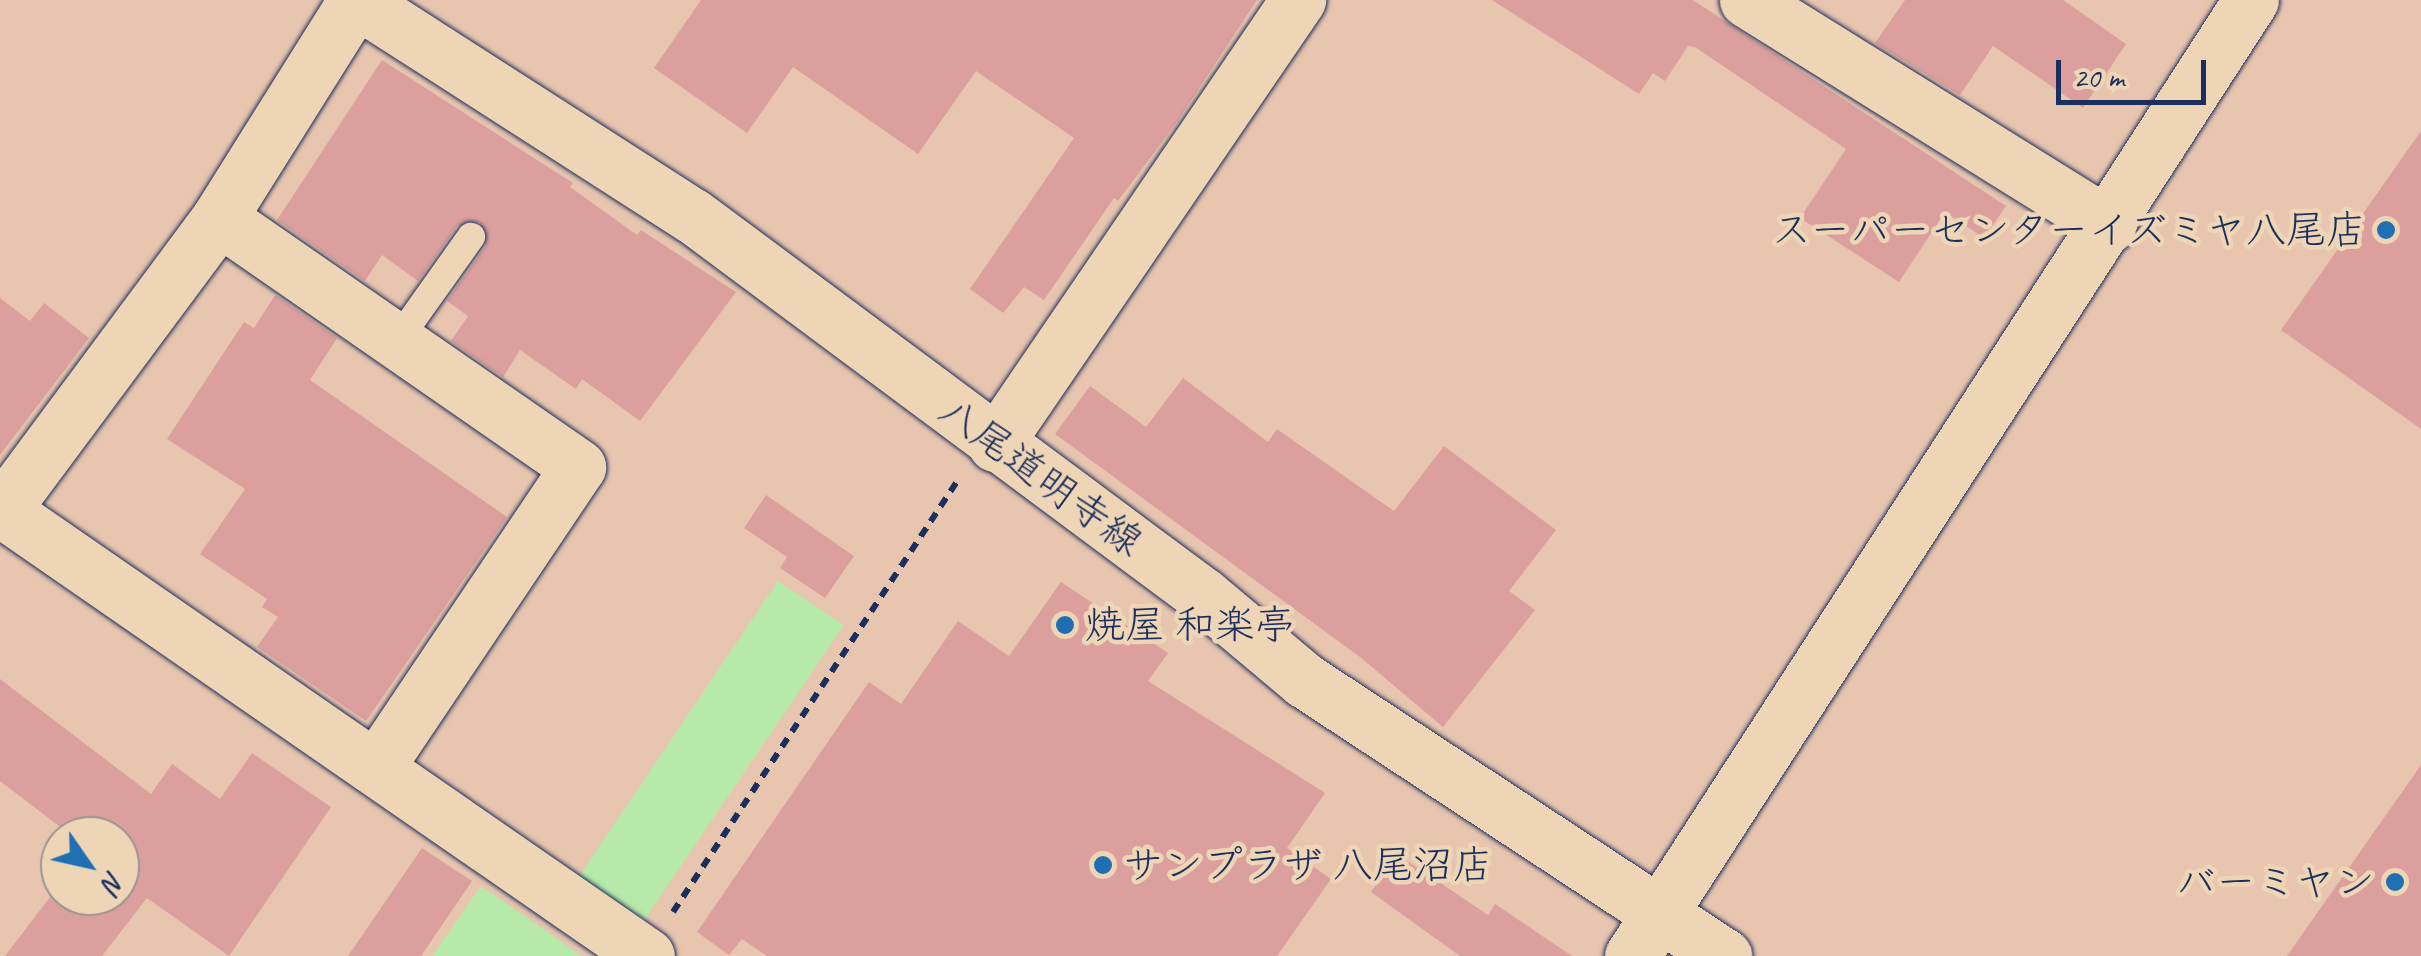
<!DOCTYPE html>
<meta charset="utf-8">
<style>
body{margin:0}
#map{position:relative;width:2421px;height:956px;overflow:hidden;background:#e8c5af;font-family:Caveat,"Klee One",sans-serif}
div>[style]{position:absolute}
.green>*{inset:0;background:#b7e9a9}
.building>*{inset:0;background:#dba09e}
.path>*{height:6px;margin-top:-3px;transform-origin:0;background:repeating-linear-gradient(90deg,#1b2f5e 0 10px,transparent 0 18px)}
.roads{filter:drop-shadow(0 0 2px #1b2f5e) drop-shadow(0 0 2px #1b2f5e)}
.lane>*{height:28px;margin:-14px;padding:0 14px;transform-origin:14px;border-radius:14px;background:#eed5b6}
.street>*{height:55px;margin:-27.5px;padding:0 27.5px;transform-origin:27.5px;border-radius:27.5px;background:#eed5b6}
.secondary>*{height:55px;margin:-27.5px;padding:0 27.5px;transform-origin:27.5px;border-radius:27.5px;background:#eed5b6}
.dots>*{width:28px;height:28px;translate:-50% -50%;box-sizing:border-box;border:5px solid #eed5b6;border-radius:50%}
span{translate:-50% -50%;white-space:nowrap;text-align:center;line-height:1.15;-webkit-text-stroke:9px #eed5b6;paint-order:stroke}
.poi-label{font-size:40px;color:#1b2f5e}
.right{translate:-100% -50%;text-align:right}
.left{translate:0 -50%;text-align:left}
.street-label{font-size:40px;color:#1b2f5e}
.north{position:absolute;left:40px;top:816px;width:100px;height:100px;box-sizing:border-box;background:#eed5b6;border:2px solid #9a9393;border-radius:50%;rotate:124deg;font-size:28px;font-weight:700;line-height:40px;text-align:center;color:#1b2f5e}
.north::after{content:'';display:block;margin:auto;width:35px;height:45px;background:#1f6fb2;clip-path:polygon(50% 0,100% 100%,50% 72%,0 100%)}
.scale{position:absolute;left:2056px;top:60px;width:150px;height:45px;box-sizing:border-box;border:5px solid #1b2f5e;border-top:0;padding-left:12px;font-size:30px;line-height:35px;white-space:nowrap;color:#1b2f5e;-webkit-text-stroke:8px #eed5b6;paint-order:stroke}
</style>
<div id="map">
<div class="green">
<div style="clip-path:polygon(778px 581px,844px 625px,641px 925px,576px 881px)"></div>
<div style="clip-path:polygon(481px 886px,582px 956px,432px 956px)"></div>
</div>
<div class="building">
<div style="clip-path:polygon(701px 0,1257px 0,1177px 122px,1118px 201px,1114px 198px,1044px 300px,1024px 287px,1003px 313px,970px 289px,1074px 138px,976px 71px,918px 154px,793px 67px,747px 133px,654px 68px)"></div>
<div style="clip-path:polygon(1492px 0,1693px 0,2006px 206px,1984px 238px,1945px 212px,1899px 282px,1800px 218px,1846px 149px,1695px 47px,1688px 46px,1665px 81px,1653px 73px,1639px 94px)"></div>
<div style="clip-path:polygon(1905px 0,2063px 0,2126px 44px,2083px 108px,1993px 46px,1960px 95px,1875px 43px)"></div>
<div style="clip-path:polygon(382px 60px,573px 183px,570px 187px,637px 235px,641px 230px,736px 292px,640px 421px,582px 379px,576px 389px,520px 350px,503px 377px,451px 341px,468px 316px,447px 301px,486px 246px,480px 222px,457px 226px,418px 281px,382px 255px,365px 281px,277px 220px)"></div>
<div style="clip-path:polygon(2421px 131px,2421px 429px,2281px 330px)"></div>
<div style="clip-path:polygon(275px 295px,337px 338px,310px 380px,507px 517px,366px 721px,257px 647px,278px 617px,262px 607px,267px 599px,200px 554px,245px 489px,167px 439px,244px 322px,254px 328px)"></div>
<div style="clip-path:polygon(0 298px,30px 321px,44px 303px,89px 338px,0 455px)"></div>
<div style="clip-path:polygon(1183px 378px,1268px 442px,1277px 429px,1394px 511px,1444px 446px,1556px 530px,1509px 591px,1535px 610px,1443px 727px,1360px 657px,1055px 434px,1090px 386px,1146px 427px)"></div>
<div style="clip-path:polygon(766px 495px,854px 556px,825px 598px,780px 568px,787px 557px,744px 528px)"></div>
<div style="clip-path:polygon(1061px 582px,1168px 653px,1148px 681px,1325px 793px,1287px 848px,1331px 879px,1277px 956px,767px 956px,742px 939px,729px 955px,697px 932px,869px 682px,901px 704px,958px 621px,1009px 656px)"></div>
<div style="clip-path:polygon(0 679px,151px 794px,172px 764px,220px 799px,252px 753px,331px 807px,229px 956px,147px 898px,102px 956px,5px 956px,60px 884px,60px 896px,120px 896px,120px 836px,72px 836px,0 781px)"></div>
<div style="clip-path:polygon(2421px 765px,2421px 956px,2287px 956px)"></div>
<div style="clip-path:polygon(422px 848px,472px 881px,421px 956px,348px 956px)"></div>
<div style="clip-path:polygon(1397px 854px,1488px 915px,1495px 904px,1572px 956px,1460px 956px,1371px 892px)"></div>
</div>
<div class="path">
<div style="left:673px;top:912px;width:518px;rotate:-56.59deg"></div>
</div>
<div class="roads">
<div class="lane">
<div style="left:397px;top:341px;width:128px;rotate:-54.6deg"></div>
</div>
<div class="street">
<div style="left:1747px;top:0;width:426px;rotate:31.9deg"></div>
<div style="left:219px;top:218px;width:437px;rotate:34.7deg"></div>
<div style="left:578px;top:467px;width:362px;rotate:123.9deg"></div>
<div style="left:2px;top:510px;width:784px;rotate:34.66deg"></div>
<div style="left:0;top:513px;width:367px;rotate:-53.4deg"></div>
<div style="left:219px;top:218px;width:257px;rotate:-57.9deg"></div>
</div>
<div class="secondary">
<div style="left:356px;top:0;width:400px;rotate:32.7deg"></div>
<div style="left:693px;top:216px;width:637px;rotate:36.64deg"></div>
<div style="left:1204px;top:596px;width:131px;rotate:40deg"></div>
<div style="left:1304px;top:680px;width:503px;rotate:33.31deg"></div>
<div style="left:995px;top:444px;width:538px;rotate:-55.69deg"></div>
<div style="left:1632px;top:956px;width:1139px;rotate:-57.08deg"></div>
</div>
</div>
<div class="dots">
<div style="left:2386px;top:230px;background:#1f6fb2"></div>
<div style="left:1065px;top:625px;background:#1f6fb2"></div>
<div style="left:1103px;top:865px;background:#1f6fb2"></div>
<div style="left:2395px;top:882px;background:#1f6fb2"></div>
</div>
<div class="poi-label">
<span class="right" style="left:2366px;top:230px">スーパーセンターイズミヤ八尾店</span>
<span class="left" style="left:1085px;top:625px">焼屋 和楽亭</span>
<span class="left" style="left:1123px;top:865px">サンプラザ 八尾沼店</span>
<span class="right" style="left:2375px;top:882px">バーミヤン</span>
</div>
<div class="street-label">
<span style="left:1041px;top:476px;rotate:36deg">八尾道明寺線</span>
</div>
<div class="north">N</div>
<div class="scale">20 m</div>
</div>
